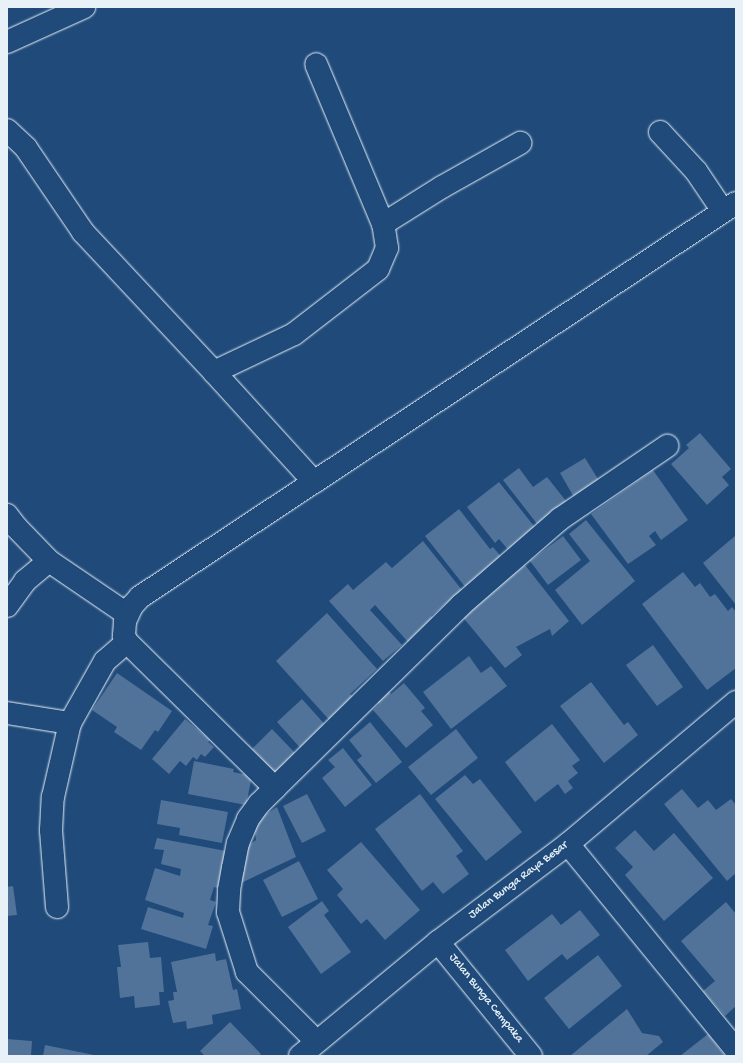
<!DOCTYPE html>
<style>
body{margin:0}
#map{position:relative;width:743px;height:1063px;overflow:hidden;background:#1f4a7a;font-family:"Gochi Hand",sans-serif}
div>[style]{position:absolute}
.building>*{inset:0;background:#517399}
.roads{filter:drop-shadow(0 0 1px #e8f1f8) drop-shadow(0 0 1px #e8f1f8)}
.minor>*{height:22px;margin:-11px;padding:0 11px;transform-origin:11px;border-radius:11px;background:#1f4a7a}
.highway>*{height:22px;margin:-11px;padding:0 11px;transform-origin:11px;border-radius:11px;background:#1f4a7a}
span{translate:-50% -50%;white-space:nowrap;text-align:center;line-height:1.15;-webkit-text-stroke:3px #1f4a7a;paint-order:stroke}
.street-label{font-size:12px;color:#e8f1f8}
.frame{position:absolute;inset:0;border:8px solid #e8f1f8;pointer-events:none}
</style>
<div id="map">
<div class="building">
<div style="clip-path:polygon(700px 433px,731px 469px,722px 477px,729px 485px,707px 505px,671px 464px,689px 448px,686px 445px)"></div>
<div style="clip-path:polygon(585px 458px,601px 484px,575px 499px,560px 473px)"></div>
<div style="clip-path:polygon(519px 468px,533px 487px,547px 477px,570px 506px,541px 529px,503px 480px)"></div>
<div style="clip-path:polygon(653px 470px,688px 520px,661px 540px,655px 531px,649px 536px,656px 545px,628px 564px,591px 514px)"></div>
<div style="clip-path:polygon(499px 482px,537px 530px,510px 552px,499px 539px,495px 543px,467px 507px)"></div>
<div style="clip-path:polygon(459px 509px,490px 549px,493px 547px,503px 559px,466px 588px,425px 536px)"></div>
<div style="clip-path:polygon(586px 520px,635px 581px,582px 625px,555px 590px,590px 561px,569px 534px)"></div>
<div style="clip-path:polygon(563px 536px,581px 560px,548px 585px,530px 561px)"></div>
<div style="clip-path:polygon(735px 536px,736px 537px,736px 605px,703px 563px)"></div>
<div style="clip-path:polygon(423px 541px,462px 590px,431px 616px,434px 619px,408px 642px,375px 605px,370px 610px,402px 645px,383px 661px,329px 601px,348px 584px,353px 590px,386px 562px,392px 568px)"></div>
<div style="clip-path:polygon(525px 565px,569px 621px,552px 636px,550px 629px,516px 647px,522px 655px,505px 668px,461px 615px)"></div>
<div style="clip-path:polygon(683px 572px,695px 587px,700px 583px,710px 597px,715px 594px,728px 611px,732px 607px,736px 612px,736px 668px,707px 690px,642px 604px)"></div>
<div style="clip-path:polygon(327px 613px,377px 669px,350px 694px,357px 700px,332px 723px,276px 661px)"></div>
<div style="clip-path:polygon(653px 645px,683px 687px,657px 706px,626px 665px)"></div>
<div style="clip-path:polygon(469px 656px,481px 673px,491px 666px,507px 686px,451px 729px,423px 692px)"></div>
<div style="clip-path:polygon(117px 673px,172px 711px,158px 732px,155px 730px,141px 750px,114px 732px,117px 727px,92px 710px)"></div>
<div style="clip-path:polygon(591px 682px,624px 725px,628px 722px,638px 735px,604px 763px,560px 706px)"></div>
<div style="clip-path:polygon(404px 683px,425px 708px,421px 711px,433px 725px,406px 748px,373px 710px,379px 704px,376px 700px,388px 690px,391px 694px)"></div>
<div style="clip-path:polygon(302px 699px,328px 728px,303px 751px,277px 722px)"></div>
<div style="clip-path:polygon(185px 719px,210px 740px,208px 742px,214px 747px,205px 757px,201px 754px,197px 760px,193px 757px,186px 766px,180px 761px,169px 774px,152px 759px)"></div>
<div style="clip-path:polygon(370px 722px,402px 762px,376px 783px,357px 760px,362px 756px,349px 740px)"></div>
<div style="clip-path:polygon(552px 724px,580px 760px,572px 766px,578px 773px,568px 781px,573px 788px,565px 794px,558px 784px,535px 802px,505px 762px)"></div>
<div style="clip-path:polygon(272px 729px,299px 757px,279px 777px,252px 749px)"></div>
<div style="clip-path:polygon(456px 729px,478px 758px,431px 795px,408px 767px)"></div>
<div style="clip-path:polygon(343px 748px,372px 785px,345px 807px,322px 778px,335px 767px,328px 760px)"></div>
<div style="clip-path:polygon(194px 761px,234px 769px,233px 772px,252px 776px,246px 805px,188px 794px)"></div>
<div style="clip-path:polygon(465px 775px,473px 784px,480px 779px,522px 832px,486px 861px,435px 799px)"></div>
<div style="clip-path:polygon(682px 789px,698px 808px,708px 800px,716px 810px,731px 799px,736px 805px,736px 873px,727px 881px,664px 804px)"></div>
<div style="clip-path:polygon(307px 794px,326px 831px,302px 843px,283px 806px)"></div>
<div style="clip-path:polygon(420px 794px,463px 851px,456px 856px,469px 874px,443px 894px,433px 882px,422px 891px,375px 829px)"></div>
<div style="clip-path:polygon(161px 800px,228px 812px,222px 843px,179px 835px,180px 828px,157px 824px)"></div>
<div style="clip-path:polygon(277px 807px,296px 857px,241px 883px,245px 848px,256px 840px,254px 822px)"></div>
<div style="clip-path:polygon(635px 830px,654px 851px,674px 833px,713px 878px,664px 921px,625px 875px,633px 867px,615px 848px)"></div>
<div style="clip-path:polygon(157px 838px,226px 851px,218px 888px,214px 887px,210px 900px,216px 902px,208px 925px,213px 926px,206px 949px,141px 929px,148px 907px,183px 918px,184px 913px,145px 900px,155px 868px,180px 876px,181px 869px,161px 864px,164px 850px,154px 849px)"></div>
<div style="clip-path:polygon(361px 842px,420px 910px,385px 940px,367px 919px,361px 924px,337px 895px,343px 889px,327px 870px)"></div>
<div style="clip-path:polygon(299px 861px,318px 899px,282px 917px,263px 880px)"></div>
<div style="clip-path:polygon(13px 886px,17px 915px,7px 916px,7px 887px)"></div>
<div style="clip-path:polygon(322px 901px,329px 911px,324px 915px,351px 952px,321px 974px,288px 927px)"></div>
<div style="clip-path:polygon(726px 902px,736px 914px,736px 1006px,725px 1016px,703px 991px,715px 981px,681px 941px)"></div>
<div style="clip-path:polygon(580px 910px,600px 935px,567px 960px,562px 954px,528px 981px,505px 950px,552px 914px,561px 925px)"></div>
<div style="clip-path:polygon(148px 942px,150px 958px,161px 957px,164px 992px,159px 992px,160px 1005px,135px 1008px,134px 996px,120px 998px,117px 967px,121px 967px,118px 945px)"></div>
<div style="clip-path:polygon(215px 953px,216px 961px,226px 959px,233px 990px,237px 989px,241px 1009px,212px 1015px,213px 1024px,187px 1029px,186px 1021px,173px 1023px,168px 1001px,174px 1000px,173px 992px,177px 992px,171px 962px)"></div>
<div style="clip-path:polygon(598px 955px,622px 986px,569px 1029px,544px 998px)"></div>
<div style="clip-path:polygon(627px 1009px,642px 1033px,659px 1036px,663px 1042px,646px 1056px,570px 1056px)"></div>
<div style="clip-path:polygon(230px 1022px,261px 1054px,258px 1056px,205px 1056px,200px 1051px)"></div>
<div style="clip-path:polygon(708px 1034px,725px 1056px,680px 1056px)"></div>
<div style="clip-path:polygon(7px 1039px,32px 1041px,31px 1056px,7px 1056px)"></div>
<div style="clip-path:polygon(45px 1045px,94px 1055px,94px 1056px,43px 1056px)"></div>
</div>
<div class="roads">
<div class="minor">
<div style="left:7px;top:130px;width:26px;rotate:43deg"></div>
<div style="left:26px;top:148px;width:102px;rotate:55.8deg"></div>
<div style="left:83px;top:232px;width:192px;rotate:46.9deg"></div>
<div style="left:214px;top:372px;width:149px;rotate:47.7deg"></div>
<div style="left:660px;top:132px;width:53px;rotate:47.3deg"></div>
<div style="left:696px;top:171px;width:48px;rotate:56deg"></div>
<div style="left:383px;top:224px;width:70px;rotate:-32.1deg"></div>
<div style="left:442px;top:187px;width:90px;rotate:-29.4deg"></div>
<div style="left:214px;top:372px;width:89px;rotate:-25.4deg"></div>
<div style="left:294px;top:334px;width:106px;rotate:-37.7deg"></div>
<div style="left:378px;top:269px;width:23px;rotate:-67deg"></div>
<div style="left:387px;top:248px;width:24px;rotate:-99deg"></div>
<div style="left:383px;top:224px;width:173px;rotate:-112.7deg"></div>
<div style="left:7px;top:515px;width:15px;rotate:53deg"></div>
<div style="left:16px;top:527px;width:47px;rotate:45.9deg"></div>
<div style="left:49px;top:561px;width:94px;rotate:34.2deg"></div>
<div style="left:7px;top:606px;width:31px;rotate:-54deg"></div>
<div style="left:25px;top:581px;width:31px;rotate:-40deg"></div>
<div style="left:7px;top:713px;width:64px;rotate:9deg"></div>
<div style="left:70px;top:723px;width:71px;rotate:-60.6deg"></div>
<div style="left:105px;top:661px;width:29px;rotate:-41deg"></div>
<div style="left:275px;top:788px;width:208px;rotate:-135.4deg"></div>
<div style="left:127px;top:642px;width:7px;rotate:-117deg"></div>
<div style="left:124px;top:636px;width:15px;rotate:-86deg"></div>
<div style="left:125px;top:621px;width:17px;rotate:-65deg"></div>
<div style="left:132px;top:606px;width:12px;rotate:-48deg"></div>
<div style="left:140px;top:597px;width:714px;rotate:-33.47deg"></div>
<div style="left:568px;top:844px;width:266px;rotate:50.8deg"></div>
<div style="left:57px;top:907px;width:77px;rotate:-94.5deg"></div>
<div style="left:51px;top:830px;width:33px;rotate:-87deg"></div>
<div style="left:53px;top:797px;width:76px;rotate:-77.1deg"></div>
<div style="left:438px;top:942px;width:147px;rotate:50.8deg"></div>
<div style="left:316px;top:1041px;width:98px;rotate:-135deg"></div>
<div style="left:247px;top:972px;width:63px;rotate:-107.6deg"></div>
<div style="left:228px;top:912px;width:22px;rotate:-87deg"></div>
<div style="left:229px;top:890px;width:22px;rotate:-80deg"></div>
<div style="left:233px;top:868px;width:25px;rotate:-79deg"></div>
<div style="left:238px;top:843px;width:26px;rotate:-67deg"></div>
<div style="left:248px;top:819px;width:19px;rotate:-54deg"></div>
<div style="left:259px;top:804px;width:23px;rotate:-45deg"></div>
<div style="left:275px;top:788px;width:261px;rotate:-44.5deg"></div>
<div style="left:461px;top:605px;width:131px;rotate:-41deg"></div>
<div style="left:560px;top:519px;width:130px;rotate:-34.3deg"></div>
<div style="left:300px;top:1056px;width:179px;rotate:-39.6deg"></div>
<div style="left:438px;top:942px;width:163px;rotate:-37deg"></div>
<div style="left:568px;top:844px;width:220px;rotate:-40.2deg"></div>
</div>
<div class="highway">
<div style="left:7px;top:42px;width:85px;rotate:-24.4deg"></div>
</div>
</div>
<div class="street-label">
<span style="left:519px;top:881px;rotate:-37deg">Jalan Bunga Raya Besar</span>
<span style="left:485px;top:999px;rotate:51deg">Jalan Bunga Cempaka</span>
</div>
<div class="frame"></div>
</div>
